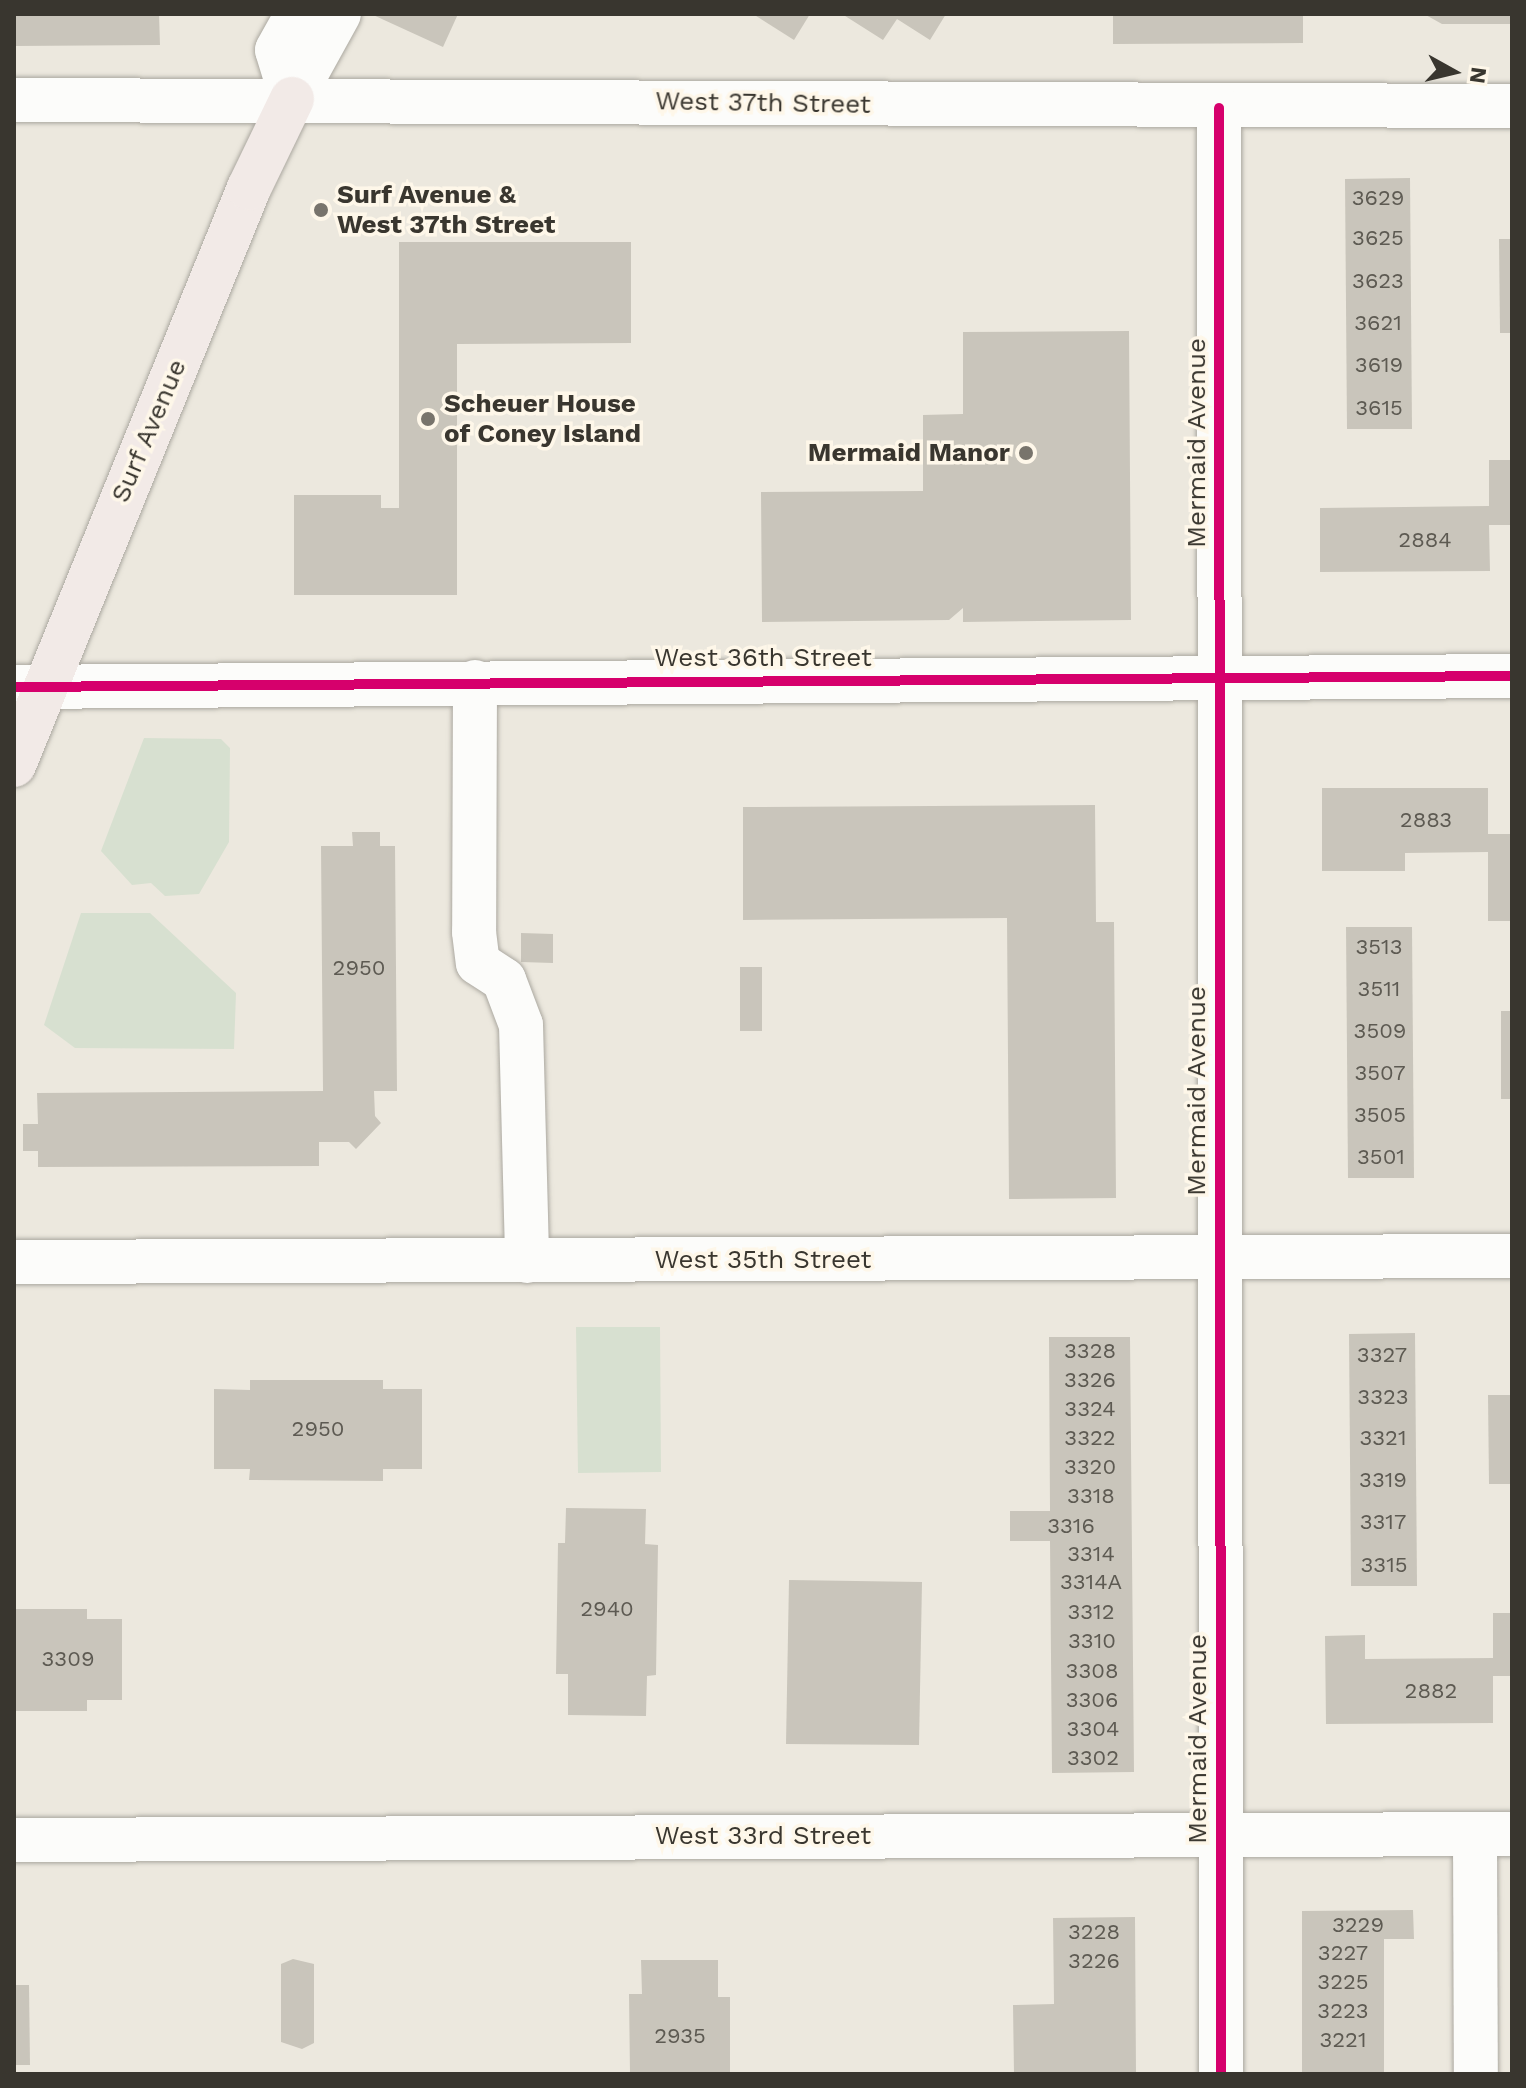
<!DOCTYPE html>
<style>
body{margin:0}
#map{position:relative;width:1526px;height:2088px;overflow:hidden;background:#ece8de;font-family:"Work Sans",sans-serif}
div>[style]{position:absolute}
.green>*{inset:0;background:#d7e0d0}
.building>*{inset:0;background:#c9c5bb}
.roads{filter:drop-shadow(0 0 2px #aba8a0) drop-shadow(0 0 2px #aba8a0)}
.minor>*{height:44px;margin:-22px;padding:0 22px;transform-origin:22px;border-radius:22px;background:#fcfcfa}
.major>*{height:44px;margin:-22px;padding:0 22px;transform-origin:22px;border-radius:22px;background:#f2eae7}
.cycleway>*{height:10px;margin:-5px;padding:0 5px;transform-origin:5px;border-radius:5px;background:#d6006c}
.dots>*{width:22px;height:22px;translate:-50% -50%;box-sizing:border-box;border:4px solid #fef7e9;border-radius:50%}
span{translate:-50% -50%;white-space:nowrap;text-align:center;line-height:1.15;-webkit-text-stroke:7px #fef7e9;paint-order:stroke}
.number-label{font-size:22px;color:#5d5a52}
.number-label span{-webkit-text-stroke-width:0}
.street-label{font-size:26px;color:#39362f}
.poi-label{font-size:26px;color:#39362f;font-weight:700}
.left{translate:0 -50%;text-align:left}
.right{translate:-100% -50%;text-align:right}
.frame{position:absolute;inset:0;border:16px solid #39362f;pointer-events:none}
.north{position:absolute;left:1414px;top:32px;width:80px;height:80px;-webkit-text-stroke:6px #fef7e9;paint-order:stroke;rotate:98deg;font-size:22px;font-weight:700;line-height:32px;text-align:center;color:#39362f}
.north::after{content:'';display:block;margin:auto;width:28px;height:36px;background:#39362f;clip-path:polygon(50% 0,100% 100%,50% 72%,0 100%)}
</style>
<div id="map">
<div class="green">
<div style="clip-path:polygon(144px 738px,221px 739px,230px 748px,229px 842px,199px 894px,165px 896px,151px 883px,132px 885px,101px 851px)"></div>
<div style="clip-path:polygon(81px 913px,150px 913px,236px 993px,234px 1049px,75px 1048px,44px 1025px)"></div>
<div style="clip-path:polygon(576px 1327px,660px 1327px,661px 1472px,578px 1473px)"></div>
</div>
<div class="building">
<div style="clip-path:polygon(14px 14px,159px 14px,160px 45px,14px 46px)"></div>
<div style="clip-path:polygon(371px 14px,458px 14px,443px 47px)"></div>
<div style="clip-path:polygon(753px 14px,810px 14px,794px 40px)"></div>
<div style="clip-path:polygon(842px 14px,946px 14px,930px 40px,897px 19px,883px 40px)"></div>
<div style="clip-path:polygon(1113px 14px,1303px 14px,1303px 43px,1113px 44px)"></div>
<div style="clip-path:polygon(1424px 14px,1512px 14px,1512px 24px,1442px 24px)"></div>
<div style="clip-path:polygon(1410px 178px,1412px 429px,1347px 429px,1345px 179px)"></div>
<div style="clip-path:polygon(1499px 239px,1512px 239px,1512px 333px,1500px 333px)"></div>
<div style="clip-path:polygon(399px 242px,631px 242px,631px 343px,457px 344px,457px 595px,294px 595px,294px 495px,381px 495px,381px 508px,399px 508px)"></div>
<div style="clip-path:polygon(1129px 331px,1131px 620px,963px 622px,963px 608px,949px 620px,762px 622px,761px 492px,923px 491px,923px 415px,963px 414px,963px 332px)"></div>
<div style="clip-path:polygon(1489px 460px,1512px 460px,1512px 525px,1489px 525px,1490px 571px,1320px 572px,1320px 508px,1489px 506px)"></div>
<div style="clip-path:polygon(1322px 788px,1488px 788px,1488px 834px,1512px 834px,1512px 921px,1488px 921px,1488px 852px,1405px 853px,1405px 871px,1322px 871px)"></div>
<div style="clip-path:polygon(1095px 805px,1096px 922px,1114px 922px,1116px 1198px,1009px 1199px,1007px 918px,743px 920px,743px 807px)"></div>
<div style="clip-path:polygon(352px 832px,380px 832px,380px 846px,395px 846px,397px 1091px,374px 1091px,375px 1116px,381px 1123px,356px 1149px,349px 1142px,319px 1142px,319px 1166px,38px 1167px,38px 1151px,23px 1151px,23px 1124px,38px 1124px,37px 1093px,323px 1091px,321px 846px,353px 846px)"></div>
<div style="clip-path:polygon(1346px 927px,1412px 927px,1414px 1178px,1348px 1178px)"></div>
<div style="clip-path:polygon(521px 933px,553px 934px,553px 963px,521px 962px)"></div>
<div style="clip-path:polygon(740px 967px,762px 967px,762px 1031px,740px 1031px)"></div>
<div style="clip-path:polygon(1501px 1011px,1512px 1011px,1512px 1099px,1501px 1099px)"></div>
<div style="clip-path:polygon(1415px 1333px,1417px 1586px,1351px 1586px,1349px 1334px)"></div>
<div style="clip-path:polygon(1049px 1337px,1130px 1337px,1134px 1772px,1052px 1773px,1050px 1541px,1010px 1541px,1010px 1511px,1050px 1511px)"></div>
<div style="clip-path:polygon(250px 1380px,383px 1380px,383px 1389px,422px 1389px,422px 1469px,383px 1469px,383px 1481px,249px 1480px,250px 1469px,214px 1469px,214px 1389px,250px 1390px)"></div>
<div style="clip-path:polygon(1488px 1395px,1512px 1395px,1512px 1484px,1489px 1484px)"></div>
<div style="clip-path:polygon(566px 1508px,646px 1509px,645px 1544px,658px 1545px,656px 1675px,647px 1676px,646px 1716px,568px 1715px,568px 1674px,556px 1674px,558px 1543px,565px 1543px)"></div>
<div style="clip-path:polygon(789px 1580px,922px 1582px,919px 1745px,786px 1744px)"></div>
<div style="clip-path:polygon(14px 1609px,87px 1609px,87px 1619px,122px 1619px,122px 1700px,87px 1700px,87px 1711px,14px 1711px)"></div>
<div style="clip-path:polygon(1493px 1613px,1512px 1613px,1512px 1676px,1493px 1676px,1493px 1723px,1326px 1724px,1325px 1636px,1365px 1635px,1365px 1659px,1493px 1658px)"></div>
<div style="clip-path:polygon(1413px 1910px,1414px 1939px,1384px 1939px,1384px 2074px,1302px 2074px,1302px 1911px)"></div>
<div style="clip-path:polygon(1135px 1917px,1136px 2074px,1014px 2074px,1013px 2005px,1054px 2004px,1053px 1918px)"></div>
<div style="clip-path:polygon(293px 1959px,314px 1964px,314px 2043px,302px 2049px,281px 2042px,281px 1964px)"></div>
<div style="clip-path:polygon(641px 1960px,718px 1960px,718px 1997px,730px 1997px,730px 2074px,630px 2074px,629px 1994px,642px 1994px)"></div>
<div style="clip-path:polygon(14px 1985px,29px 1985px,30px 2065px,14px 2065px)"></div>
</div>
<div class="roads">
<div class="minor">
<div style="left:292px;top:99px;width:97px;rotate:-61.1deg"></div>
<div style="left:292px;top:99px;width:51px;rotate:-107deg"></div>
<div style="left:277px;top:50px;width:41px;rotate:-60.9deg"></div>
<div style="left:14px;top:100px;width:1498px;rotate:0.23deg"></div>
<div style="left:1219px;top:108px;width:1966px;rotate:89.94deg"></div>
<div style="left:475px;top:682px;width:250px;rotate:90.2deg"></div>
<div style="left:474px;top:932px;width:31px;rotate:83deg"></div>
<div style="left:478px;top:963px;width:31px;rotate:33deg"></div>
<div style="left:504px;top:980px;width:48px;rotate:69.3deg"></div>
<div style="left:521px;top:1025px;width:236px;rotate:88.5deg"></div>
<div style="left:14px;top:687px;width:1498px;rotate:-0.42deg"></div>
<div style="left:14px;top:1262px;width:1498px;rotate:-0.23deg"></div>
<div style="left:1475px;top:1834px;width:240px;rotate:89.8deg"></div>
<div style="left:14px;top:1840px;width:1498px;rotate:-0.23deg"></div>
</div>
<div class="major">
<div style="left:14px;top:765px;width:623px;rotate:-67.84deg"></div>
<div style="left:249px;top:188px;width:99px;rotate:-64.2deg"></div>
</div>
</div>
<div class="cycleway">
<div style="left:1219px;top:108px;width:1966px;rotate:89.94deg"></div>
<div style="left:14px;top:687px;width:1498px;rotate:-0.42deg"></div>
</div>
<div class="dots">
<div style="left:321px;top:210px;background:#78746c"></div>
<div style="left:428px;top:419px;background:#78746c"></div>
<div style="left:1026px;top:453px;background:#78746c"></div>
</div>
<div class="number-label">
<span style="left:1378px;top:198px">3629</span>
<span style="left:1378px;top:238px">3625</span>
<span style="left:1378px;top:281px">3623</span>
<span style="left:1378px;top:323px">3621</span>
<span style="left:1379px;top:365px">3619</span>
<span style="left:1379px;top:408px">3615</span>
<span style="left:1425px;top:540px">2884</span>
<span style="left:1426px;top:820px">2883</span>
<span style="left:1379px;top:947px">3513</span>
<span style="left:359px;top:968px">2950</span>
<span style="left:1379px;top:989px">3511</span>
<span style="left:1380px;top:1031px">3509</span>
<span style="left:1380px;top:1073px">3507</span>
<span style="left:1380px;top:1115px">3505</span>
<span style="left:1381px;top:1157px">3501</span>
<span style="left:1090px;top:1351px">3328</span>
<span style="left:1382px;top:1355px">3327</span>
<span style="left:1090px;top:1380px">3326</span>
<span style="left:1383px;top:1397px">3323</span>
<span style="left:1090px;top:1409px">3324</span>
<span style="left:318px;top:1429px">2950</span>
<span style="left:1090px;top:1438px">3322</span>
<span style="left:1383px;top:1438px">3321</span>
<span style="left:1090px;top:1467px">3320</span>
<span style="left:1383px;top:1480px">3319</span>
<span style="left:1091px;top:1496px">3318</span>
<span style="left:1383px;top:1522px">3317</span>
<span style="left:1071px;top:1526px">3316</span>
<span style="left:1091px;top:1554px">3314</span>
<span style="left:1384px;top:1565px">3315</span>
<span style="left:1091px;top:1582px">3314A</span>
<span style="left:607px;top:1609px">2940</span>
<span style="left:1091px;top:1612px">3312</span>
<span style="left:1092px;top:1641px">3310</span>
<span style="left:68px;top:1659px">3309</span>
<span style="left:1092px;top:1671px">3308</span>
<span style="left:1431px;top:1691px">2882</span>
<span style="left:1092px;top:1700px">3306</span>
<span style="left:1093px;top:1729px">3304</span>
<span style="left:1093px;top:1758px">3302</span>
<span style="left:1358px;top:1925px">3229</span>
<span style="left:1094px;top:1932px">3228</span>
<span style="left:1343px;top:1953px">3227</span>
<span style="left:1094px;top:1961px">3226</span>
<span style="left:1343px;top:1982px">3225</span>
<span style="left:1343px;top:2011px">3223</span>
<span style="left:680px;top:2036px">2935</span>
<span style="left:1343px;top:2040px">3221</span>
</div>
<div class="street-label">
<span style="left:763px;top:103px;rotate:1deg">West 37th Street</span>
<span style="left:149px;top:431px;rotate:-67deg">Surf Avenue</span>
<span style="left:1197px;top:443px;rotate:-90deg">Mermaid Avenue</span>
<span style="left:763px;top:658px">West 36th Street</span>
<span style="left:1197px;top:1091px;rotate:-90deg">Mermaid Avenue</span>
<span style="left:763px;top:1260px">West 35th Street</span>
<span style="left:1198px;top:1739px;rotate:-90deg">Mermaid Avenue</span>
<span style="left:763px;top:1836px">West 33rd Street</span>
</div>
<div class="poi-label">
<span class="left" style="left:337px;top:210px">Surf Avenue &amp;<br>West 37th Street</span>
<span class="left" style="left:444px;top:419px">Scheuer House<br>of Coney Island</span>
<span class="right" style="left:1010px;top:453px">Mermaid Manor</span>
</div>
<div class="frame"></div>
<div class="north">N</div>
</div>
